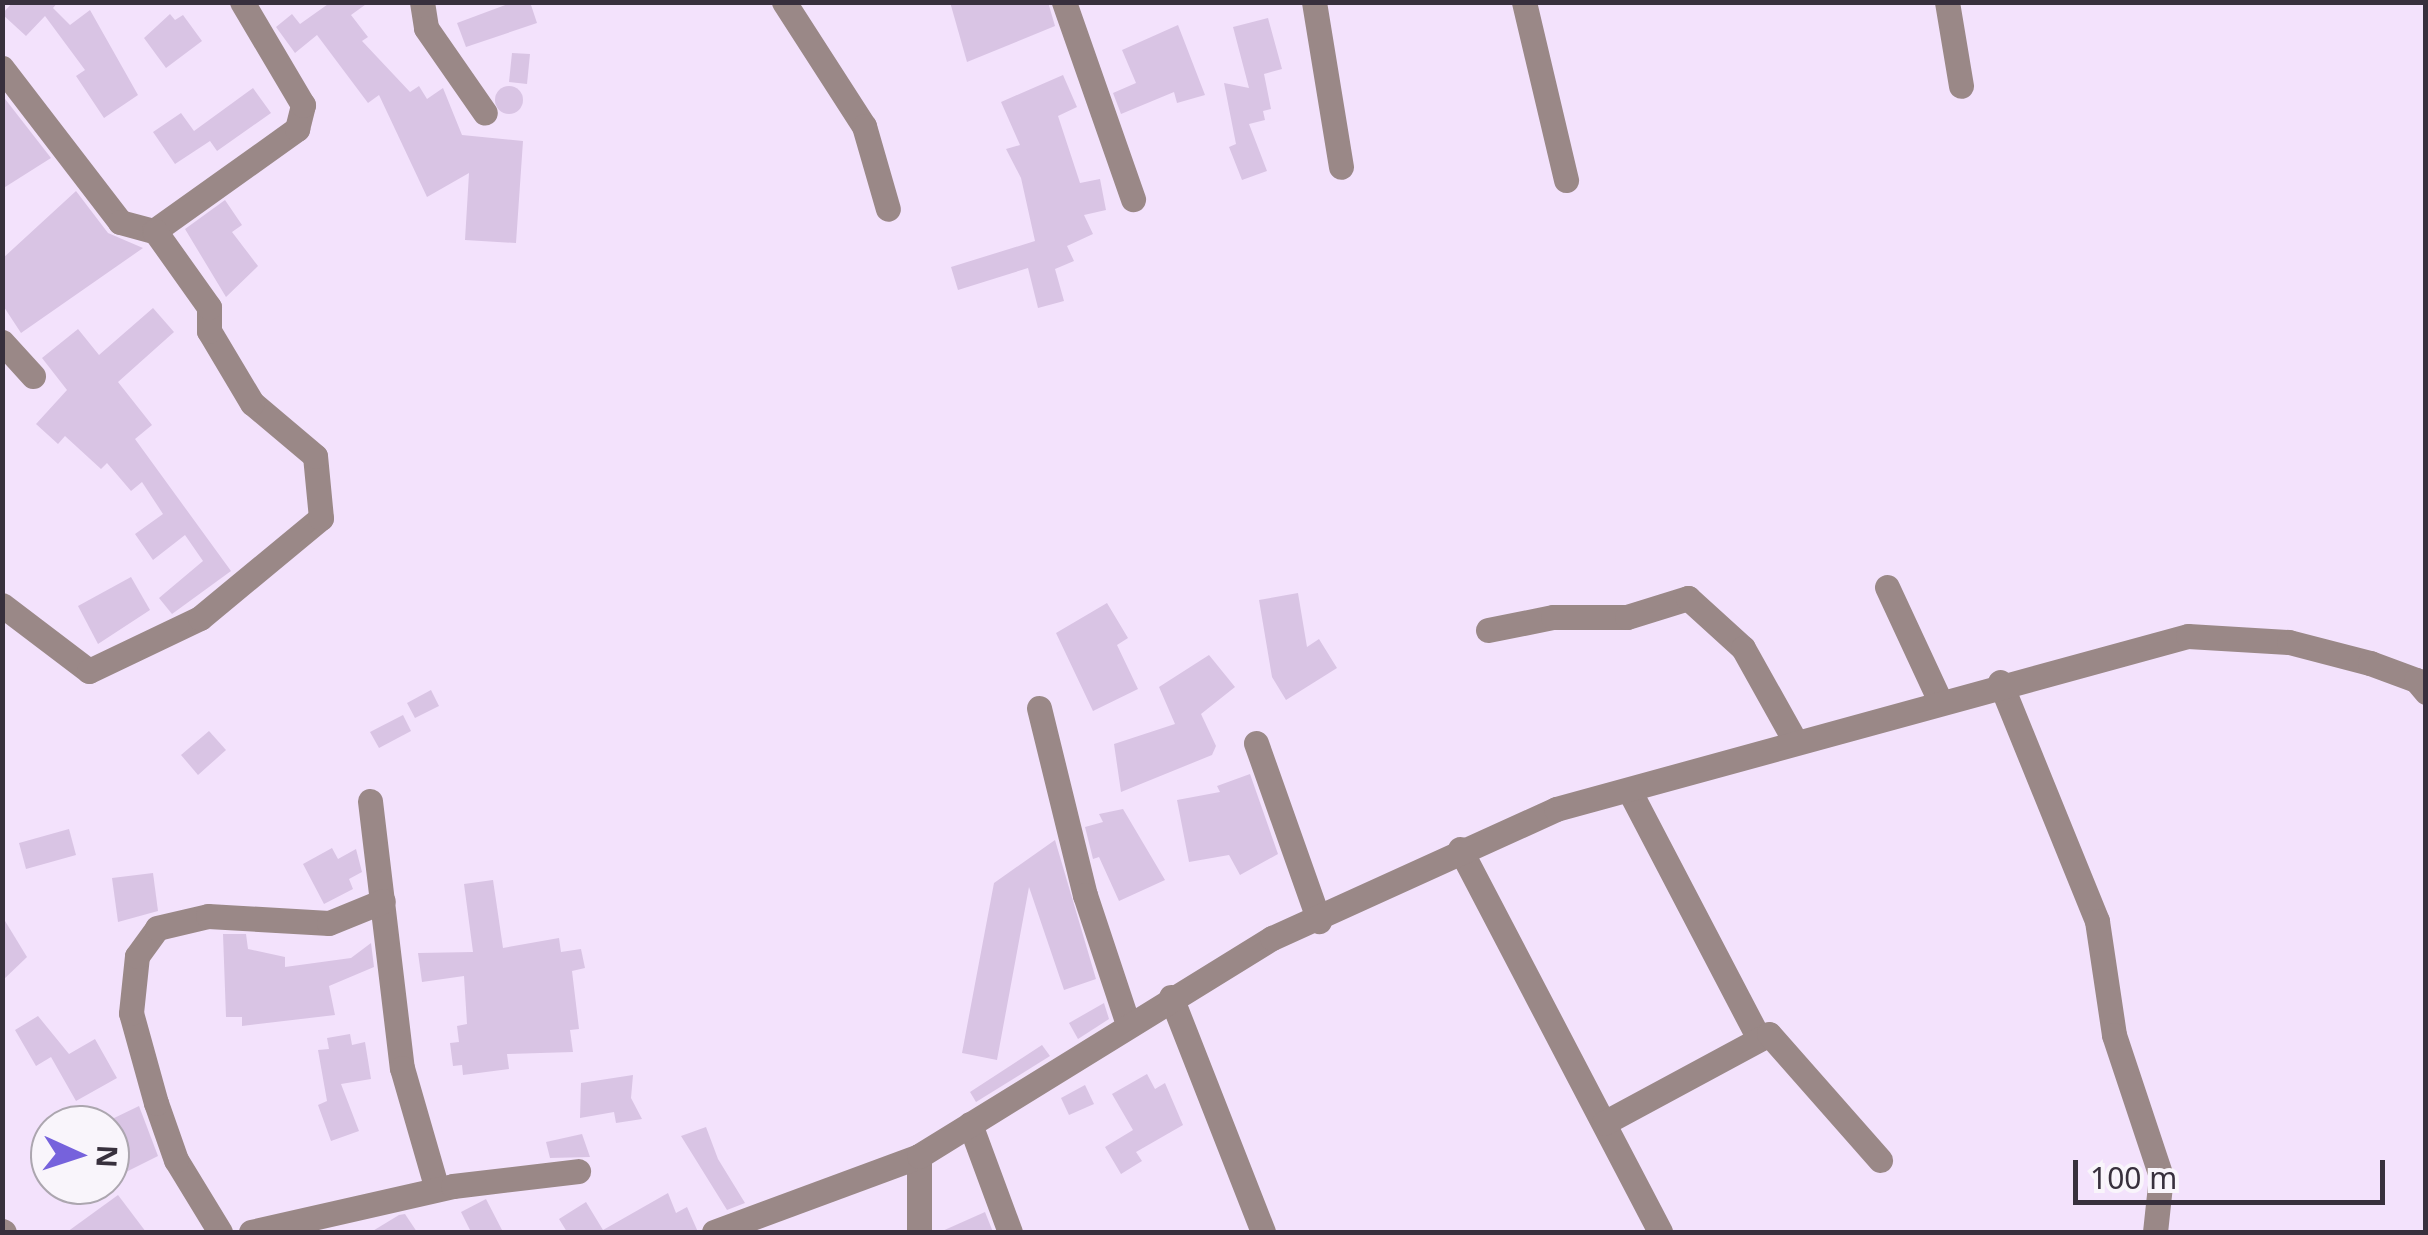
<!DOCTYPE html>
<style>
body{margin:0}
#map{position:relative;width:2428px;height:1235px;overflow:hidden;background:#f3e2fc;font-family:"Noto Sans",sans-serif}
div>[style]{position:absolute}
.building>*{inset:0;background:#d9c4e4}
.round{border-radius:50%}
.minor>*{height:25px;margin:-12.5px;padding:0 12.5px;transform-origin:12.5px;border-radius:12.5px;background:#9a8887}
span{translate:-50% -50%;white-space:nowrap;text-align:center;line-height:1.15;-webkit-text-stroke:8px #f9f5fb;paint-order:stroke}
.frame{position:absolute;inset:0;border:5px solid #38303d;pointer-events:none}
.north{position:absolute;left:30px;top:1105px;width:100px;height:100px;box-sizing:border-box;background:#f9f5fb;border:2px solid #aca6af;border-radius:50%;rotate:93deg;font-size:28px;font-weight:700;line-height:40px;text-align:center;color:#38303d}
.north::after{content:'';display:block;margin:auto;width:35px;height:45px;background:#7662dc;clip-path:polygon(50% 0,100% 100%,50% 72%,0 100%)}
.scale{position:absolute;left:2073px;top:1160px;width:312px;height:45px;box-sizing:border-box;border:5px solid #38303d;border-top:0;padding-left:12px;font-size:30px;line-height:35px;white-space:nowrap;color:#38303d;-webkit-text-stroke:8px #f9f5fb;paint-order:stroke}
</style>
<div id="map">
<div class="building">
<div style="clip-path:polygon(13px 2px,58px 2px,53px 8px,70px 25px,90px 10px,138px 95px,104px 118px,76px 76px,85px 70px,45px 16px,26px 36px,2px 14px)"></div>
<div style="clip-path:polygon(331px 2px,369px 2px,351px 15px,368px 37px,362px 41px,410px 92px,419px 86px,427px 99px,443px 88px,462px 135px,523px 141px,516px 243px,465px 240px,469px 173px,427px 197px,379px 95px,368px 103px,317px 35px,295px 53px,276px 27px,292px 14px,300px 24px)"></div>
<div style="clip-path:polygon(513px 2px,530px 2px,537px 23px,466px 47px,457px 23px)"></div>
<div style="clip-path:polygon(950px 2px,1048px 2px,1055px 26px,967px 62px)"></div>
<div style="clip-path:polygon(170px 14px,175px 20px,183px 15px,202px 41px,166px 68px,144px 38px)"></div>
<div style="clip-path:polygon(1268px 18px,1282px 69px,1264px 74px,1271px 109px,1263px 111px,1265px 120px,1249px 124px,1267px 171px,1242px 180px,1229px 147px,1236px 144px,1224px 83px,1249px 88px,1233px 27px)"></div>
<div style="clip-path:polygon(1178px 25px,1205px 95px,1177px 103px,1174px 92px,1121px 114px,1113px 93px,1136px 83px,1122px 50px)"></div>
<div style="clip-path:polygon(512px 53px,530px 54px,527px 84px,509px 82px)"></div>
<div style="clip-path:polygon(1063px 75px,1077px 107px,1058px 116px,1080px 183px,1100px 179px,1106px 210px,1084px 215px,1093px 234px,1067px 246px,1074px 261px,1055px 269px,1064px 301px,1038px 308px,1028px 268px,958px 290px,951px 267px,1035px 241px,1021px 178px,1006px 149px,1020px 145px,1001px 102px)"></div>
<div class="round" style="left:495px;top:86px;width:28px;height:28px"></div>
<div style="clip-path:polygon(253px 88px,271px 113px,217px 151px,210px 141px,175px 164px,153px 132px,181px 113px,194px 131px)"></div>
<div style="clip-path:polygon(2px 95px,51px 158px,2px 189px)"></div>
<div style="clip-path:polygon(76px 191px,108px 233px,143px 248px,21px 333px,2px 304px,2px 259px)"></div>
<div style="clip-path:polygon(225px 200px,242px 225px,232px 232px,258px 266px,226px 297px,185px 229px)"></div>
<div style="clip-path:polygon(153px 308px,174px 332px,118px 382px,152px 425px,135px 439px,231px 571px,172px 614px,159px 598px,203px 561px,185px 535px,153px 560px,135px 534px,163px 514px,142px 482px,131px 491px,107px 463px,101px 469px,65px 436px,58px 444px,36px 424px,67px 390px,42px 358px,78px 329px,99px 355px)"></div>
<div style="clip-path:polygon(131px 577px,150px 610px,98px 644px,78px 606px)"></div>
<div style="clip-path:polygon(1298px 593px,1307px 647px,1319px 639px,1337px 668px,1286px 700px,1272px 677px,1259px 600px)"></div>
<div style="clip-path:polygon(1107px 603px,1128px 638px,1117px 645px,1138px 689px,1093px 711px,1056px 633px)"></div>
<div style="clip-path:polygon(1209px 655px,1235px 687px,1201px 714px,1216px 746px,1212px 755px,1121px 792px,1114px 744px,1175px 724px,1159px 687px)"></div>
<div style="clip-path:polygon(431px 690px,439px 706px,415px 718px,407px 703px)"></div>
<div style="clip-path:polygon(403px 715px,411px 731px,379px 748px,370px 732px)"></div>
<div style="clip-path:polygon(209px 731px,226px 750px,198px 775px,181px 755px)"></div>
<div style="clip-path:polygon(1250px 774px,1278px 854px,1240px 875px,1229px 855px,1189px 862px,1177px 800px,1220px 792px,1217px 786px)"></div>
<div style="clip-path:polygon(1123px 809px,1165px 880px,1119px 901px,1099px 857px,1093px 859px,1085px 827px,1103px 822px,1099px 814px)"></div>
<div style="clip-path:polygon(69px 829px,76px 855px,26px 869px,19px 843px)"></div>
<div style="clip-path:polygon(1055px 840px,1096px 979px,1064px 990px,1029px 887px,997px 1060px,962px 1053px,994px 883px)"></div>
<div style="clip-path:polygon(332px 848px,338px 859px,356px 849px,362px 872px,349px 879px,353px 889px,324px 904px,303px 864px)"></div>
<div style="clip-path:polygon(153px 873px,158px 911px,118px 922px,112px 878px)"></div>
<div style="clip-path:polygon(493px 880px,503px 948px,559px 938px,561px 952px,581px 949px,585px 968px,572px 971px,579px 1029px,570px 1030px,573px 1052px,507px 1054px,509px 1069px,463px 1075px,462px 1065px,453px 1066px,450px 1043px,459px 1042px,457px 1026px,467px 1024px,464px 976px,422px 982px,418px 953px,473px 952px,464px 884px)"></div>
<div style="clip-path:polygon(2px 916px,27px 957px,2px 981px)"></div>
<div style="clip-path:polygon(223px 934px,246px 934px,248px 949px,285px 957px,285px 967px,351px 958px,371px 943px,374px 967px,329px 986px,335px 1015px,242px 1026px,242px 1017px,226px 1017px)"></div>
<div style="clip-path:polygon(1104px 1003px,1109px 1019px,1078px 1039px,1069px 1023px)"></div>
<div style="clip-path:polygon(38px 1016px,69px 1054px,95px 1039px,117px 1078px,76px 1101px,51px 1057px,36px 1066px,15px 1030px)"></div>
<div style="clip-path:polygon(350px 1034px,352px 1045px,365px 1042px,371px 1079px,341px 1084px,359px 1131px,331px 1141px,318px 1105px,327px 1101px,318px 1050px,329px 1049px,327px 1038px)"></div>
<div style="clip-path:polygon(1042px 1045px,1050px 1056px,976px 1102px,970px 1092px)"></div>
<div style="clip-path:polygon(1147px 1074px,1155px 1089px,1165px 1083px,1183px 1125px,1136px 1152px,1142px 1161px,1121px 1174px,1105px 1147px,1133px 1130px,1112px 1094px)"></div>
<div style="clip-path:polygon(633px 1075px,631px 1098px,642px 1119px,616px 1123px,614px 1112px,580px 1118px,581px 1083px)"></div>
<div style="clip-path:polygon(1085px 1085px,1094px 1104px,1069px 1115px,1061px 1098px)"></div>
<div style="clip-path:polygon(139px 1106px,158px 1156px,122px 1174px,110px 1149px,110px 1120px)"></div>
<div style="clip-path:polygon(706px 1127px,718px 1159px,745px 1203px,727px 1210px,681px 1136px)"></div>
<div style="clip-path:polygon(582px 1134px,590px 1157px,550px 1158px,546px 1142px)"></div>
<div style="clip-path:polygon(668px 1193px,676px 1213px,687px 1207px,698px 1232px,567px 1232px,559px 1219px,586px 1202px,603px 1230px)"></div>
<div style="clip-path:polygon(118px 1195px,146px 1232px,67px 1232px)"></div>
<div style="clip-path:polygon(486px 1199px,503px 1232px,471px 1232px,461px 1212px)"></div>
<div style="clip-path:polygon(985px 1212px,993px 1232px,940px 1232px)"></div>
<div style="clip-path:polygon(405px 1214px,417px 1232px,371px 1232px,399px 1215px)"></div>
</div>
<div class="minor">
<div style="left:422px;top:2px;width:26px;rotate:81deg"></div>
<div style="left:426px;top:28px;width:103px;rotate:55.2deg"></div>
<div style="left:784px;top:2px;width:148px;rotate:57.2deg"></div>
<div style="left:864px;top:126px;width:86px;rotate:73.9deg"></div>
<div style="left:1064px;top:2px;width:209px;rotate:70.7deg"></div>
<div style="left:1314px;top:2px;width:167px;rotate:80.7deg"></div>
<div style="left:1524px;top:2px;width:183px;rotate:76.7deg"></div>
<div style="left:1947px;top:2px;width:85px;rotate:80.5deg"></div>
<div style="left:2px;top:68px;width:194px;rotate:52.5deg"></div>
<div style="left:120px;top:222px;width:35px;rotate:15deg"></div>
<div style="left:154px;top:231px;width:176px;rotate:-35.5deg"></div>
<div style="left:297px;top:129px;width:25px;rotate:-76deg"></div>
<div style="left:303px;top:105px;width:120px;rotate:-120.6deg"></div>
<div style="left:2px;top:342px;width:46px;rotate:47.6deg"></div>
<div style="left:1887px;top:587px;width:123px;rotate:65.1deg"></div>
<div style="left:2px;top:605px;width:109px;rotate:37.2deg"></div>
<div style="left:89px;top:671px;width:123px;rotate:-25.5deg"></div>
<div style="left:200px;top:618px;width:157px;rotate:-39.6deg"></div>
<div style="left:321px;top:518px;width:62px;rotate:-95.5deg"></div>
<div style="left:315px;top:456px;width:82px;rotate:-139.9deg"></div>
<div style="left:252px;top:403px;width:84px;rotate:-120.8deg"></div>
<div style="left:209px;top:331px;width:24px;rotate:-90deg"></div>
<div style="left:209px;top:307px;width:93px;rotate:-125.4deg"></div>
<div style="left:1488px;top:630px;width:66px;rotate:-11.3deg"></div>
<div style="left:1553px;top:617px;width:74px"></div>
<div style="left:1627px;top:617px;width:64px;rotate:-17.3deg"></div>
<div style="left:1688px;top:598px;width:74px;rotate:42.3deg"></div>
<div style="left:1743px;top:648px;width:107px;rotate:60.8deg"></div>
<div style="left:2000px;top:682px;width:258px;rotate:67.9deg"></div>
<div style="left:2097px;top:921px;width:115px;rotate:81.5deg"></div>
<div style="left:2114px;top:1035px;width:149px;rotate:71.6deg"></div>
<div style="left:2161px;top:1176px;width:56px;rotate:96.1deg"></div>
<div style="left:1039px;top:708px;width:193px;rotate:76.2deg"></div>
<div style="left:1085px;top:895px;width:136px;rotate:71.6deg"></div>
<div style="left:1256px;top:743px;width:189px;rotate:70.5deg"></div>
<div style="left:1629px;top:790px;width:281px;rotate:62.4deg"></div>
<div style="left:370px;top:801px;width:269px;rotate:83.2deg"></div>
<div style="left:402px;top:1068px;width:126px;rotate:73.9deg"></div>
<div style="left:1460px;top:849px;width:432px;rotate:62.4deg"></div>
<div style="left:1171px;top:997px;width:252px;rotate:68.6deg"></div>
<div style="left:1604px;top:1123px;width:187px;rotate:-28.3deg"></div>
<div style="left:1769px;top:1034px;width:168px;rotate:48.6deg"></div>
<div style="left:970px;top:1124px;width:115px;rotate:69.7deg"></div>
<div style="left:919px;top:1156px;width:76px;rotate:90deg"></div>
<div style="left:2px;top:1231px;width:2px;rotate:27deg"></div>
<div style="left:220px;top:1232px;width:84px;rotate:-121.4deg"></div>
<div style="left:176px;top:1160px;width:60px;rotate:-109.3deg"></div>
<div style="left:156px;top:1103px;width:93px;rotate:-105.5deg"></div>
<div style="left:131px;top:1013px;width:57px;rotate:-84deg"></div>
<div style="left:137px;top:956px;width:34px;rotate:-54deg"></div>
<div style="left:157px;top:928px;width:52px;rotate:-13.2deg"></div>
<div style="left:208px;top:916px;width:121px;rotate:3.3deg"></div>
<div style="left:329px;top:923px;width:58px;rotate:-22.2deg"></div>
<div style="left:251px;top:1232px;width:207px;rotate:-12.8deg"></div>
<div style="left:453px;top:1186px;width:126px;rotate:-6.8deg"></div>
<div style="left:714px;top:1232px;width:219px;rotate:-20.3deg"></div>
<div style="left:919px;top:1156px;width:415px;rotate:-31.7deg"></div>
<div style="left:1272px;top:938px;width:312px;rotate:-24.4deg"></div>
<div style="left:1556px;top:809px;width:655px;rotate:-15.31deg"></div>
<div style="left:2188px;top:636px;width:101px;rotate:3.4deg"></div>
<div style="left:2289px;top:642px;width:84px;rotate:14.5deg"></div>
<div style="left:2370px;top:663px;width:49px;rotate:20.3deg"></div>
<div style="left:2416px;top:680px;width:16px;rotate:50deg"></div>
</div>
<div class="frame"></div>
<div class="north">N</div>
<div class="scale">100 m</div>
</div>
